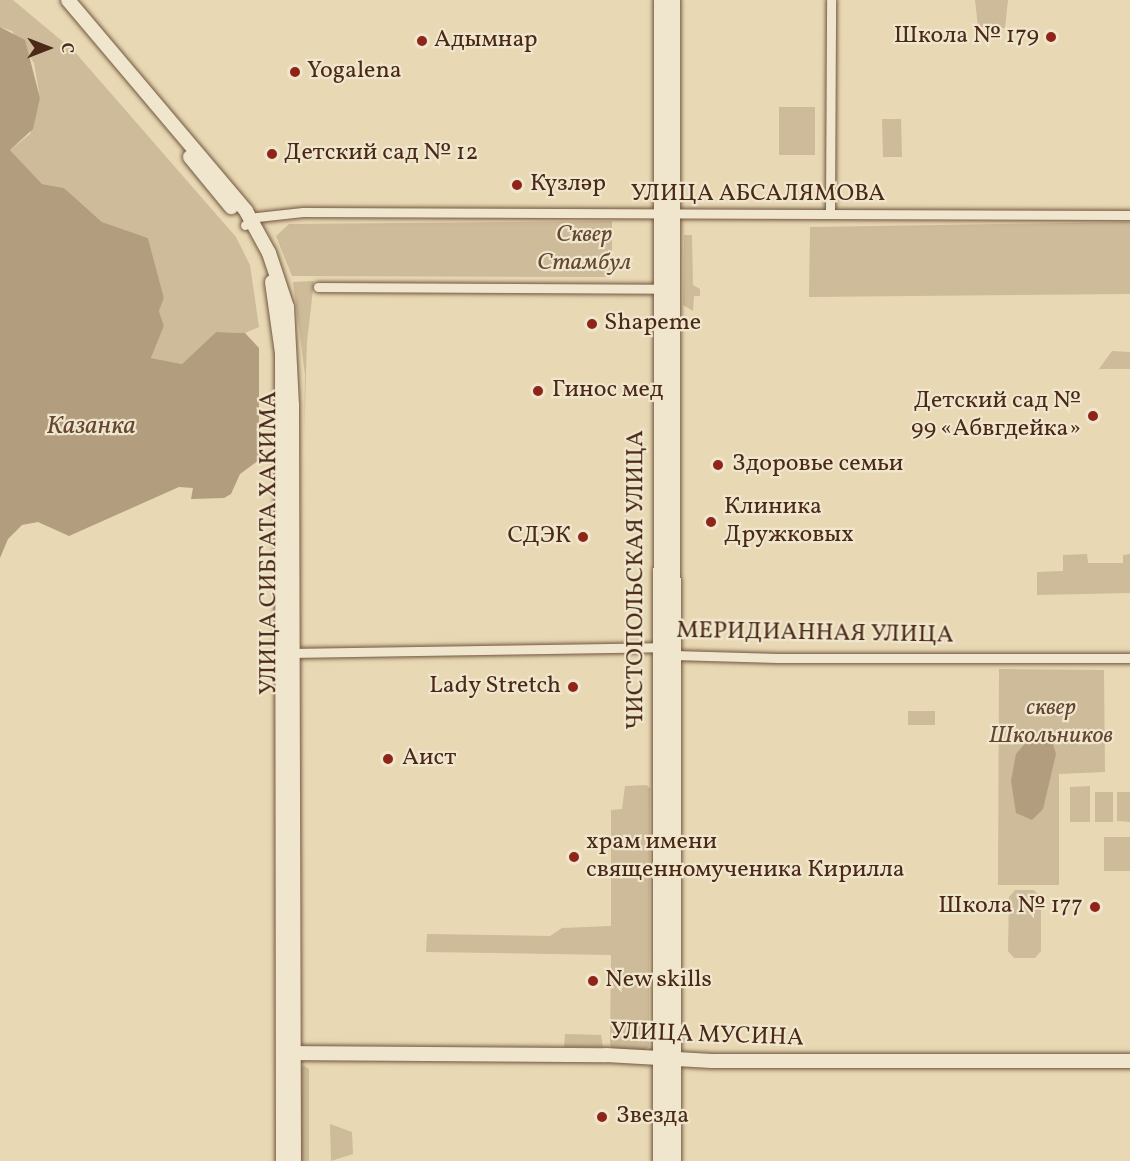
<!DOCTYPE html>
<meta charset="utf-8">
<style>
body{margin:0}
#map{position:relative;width:1130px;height:1161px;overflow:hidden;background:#e8d9b4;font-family:Vollkorn,serif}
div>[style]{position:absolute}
.green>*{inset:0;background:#cdbb99}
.water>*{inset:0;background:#b29d7f}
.roads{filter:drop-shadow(0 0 2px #72553e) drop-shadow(0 0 2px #72553e)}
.street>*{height:9px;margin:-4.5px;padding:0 4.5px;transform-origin:4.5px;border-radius:4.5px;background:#f0e6ce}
.secondary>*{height:14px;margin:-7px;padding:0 7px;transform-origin:7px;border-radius:7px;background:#f0e6ce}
.dots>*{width:16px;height:16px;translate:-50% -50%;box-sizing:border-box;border:3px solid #f0e6ce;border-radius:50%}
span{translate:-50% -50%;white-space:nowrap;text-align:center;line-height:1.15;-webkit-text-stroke:4.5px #f0e6ce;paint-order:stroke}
.poi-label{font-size:24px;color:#4a2917}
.right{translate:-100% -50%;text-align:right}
.left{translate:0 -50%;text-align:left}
.street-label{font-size:24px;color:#4a2917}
.park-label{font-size:24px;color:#644631;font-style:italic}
.water-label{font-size:26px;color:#644631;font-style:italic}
.north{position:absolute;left:18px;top:18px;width:60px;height:60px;-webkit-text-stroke:4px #f0e6ce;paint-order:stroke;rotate:90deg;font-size:16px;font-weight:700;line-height:24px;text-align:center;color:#4a2917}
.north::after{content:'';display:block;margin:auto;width:21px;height:27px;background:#4a2917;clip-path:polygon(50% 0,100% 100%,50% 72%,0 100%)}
</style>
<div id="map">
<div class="green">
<div style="clip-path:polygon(0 0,13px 0,74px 51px,236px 237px,250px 265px,259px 327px,245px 333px,216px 332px,182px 364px,151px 358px,164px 326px,159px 311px,164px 298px,148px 238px,102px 222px,64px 188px,42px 184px,10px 150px,30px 134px,40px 98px,34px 63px,12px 31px,0 27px)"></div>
<div style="clip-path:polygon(975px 0,1008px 0,1005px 28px,978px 27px)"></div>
<div style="clip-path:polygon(779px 107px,815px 107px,815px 155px,779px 155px)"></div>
<div style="clip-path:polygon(882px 119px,901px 119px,902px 157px,883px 157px)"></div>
<div style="clip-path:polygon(612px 221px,612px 277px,292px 276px,276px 236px,289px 224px)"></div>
<div style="clip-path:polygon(1130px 222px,1130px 294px,809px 297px,810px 227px)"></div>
<div style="clip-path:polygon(684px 235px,692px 235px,693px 285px,700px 289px,700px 296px,694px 296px,693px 311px,683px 305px)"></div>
<div style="clip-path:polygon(314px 281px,307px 342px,304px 437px,305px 375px,293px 282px)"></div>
<div style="clip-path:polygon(1112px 351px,1130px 352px,1130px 369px,1099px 369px)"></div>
<div style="clip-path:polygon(1087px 554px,1088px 563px,1123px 563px,1123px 555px,1130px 554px,1130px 593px,1037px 595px,1037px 572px,1063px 571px,1063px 555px)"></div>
<div style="clip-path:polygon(999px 669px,1104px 670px,1105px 772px,1059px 774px,1059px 885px,998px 885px)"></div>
<div style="clip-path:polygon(908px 711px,935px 711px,935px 725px,908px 725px)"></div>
<div style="clip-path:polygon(646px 785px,650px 788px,649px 1046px,645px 1050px,613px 1051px,610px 1044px,611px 955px,426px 952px,427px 934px,550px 936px,562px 928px,611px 926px,611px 810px,622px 809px,625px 786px)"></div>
<div style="clip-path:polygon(1090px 786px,1090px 822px,1070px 822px,1070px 787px)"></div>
<div style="clip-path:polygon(1095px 792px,1113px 792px,1113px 822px,1095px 822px)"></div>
<div style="clip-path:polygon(1117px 792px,1130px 792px,1130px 822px,1117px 821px)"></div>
<div style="clip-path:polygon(1104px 837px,1130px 837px,1130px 871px,1104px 871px)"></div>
<div style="clip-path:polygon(1015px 890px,1034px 890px,1041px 898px,1041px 951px,1035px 958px,1014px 958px,1008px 951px,1009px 897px)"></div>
<div style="clip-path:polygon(565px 1034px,601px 1035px,603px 1047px,564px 1047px)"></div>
<div style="clip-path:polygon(305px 1066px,309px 1069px,309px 1161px,299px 1161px,299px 1067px)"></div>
<div style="clip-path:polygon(330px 1124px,352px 1132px,353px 1154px,331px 1161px)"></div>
</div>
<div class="water">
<div style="clip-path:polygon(0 27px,25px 40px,40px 98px,33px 129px,10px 150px,42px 184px,64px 188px,102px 222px,148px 238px,164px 298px,159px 311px,164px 326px,151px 358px,182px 364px,216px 332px,245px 333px,259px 348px,259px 460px,240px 474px,231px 494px,224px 498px,191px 499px,193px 488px,179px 487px,69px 536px,38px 522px,22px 525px,8px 539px,0 558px)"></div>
<div style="clip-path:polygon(1034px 733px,1051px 738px,1056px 754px,1043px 809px,1032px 820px,1016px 813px,1011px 781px,1016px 754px)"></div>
</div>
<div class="roads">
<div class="street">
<div style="left:830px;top:214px;width:214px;rotate:-89.7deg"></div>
<div style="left:245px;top:225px;width:14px;rotate:-34deg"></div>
<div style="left:257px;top:217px;width:46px;rotate:-6.2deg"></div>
<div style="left:303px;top:212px;width:827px;rotate:0.21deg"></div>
<div style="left:318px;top:287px;width:341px;rotate:0.3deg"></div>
<div style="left:289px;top:653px;width:370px;rotate:-0.9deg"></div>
<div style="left:659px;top:647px;width:16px;rotate:30deg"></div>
<div style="left:673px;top:655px;width:105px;rotate:1.6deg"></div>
<div style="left:778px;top:658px;width:352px"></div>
</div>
<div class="secondary">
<div style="left:68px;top:0;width:276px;rotate:49.8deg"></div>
<div style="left:246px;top:211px;width:48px;rotate:61.3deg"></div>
<div style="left:269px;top:253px;width:57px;rotate:71.6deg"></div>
<div style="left:287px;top:307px;width:98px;rotate:87.1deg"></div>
<div style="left:292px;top:405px;width:756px;rotate:89.85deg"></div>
<div style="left:673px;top:0;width:1161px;rotate:89.95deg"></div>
<div style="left:190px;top:157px;width:65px;rotate:50.6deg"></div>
<div style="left:272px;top:282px;width:72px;rotate:82deg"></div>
<div style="left:282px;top:353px;width:808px;rotate:89.93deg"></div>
<div style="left:284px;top:1053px;width:322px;rotate:0.4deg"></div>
<div style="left:606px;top:1055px;width:106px;rotate:3.2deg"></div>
<div style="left:712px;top:1061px;width:418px"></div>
<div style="left:660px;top:1161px;width:1161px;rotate:-89.95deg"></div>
</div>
</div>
<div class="dots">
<div style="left:1051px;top:37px;background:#8f2418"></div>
<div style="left:422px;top:41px;background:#8f2418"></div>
<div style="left:295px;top:72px;background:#8f2418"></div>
<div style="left:272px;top:154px;background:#8f2418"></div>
<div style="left:517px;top:185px;background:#8f2418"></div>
<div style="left:592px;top:324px;background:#8f2418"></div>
<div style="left:538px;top:391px;background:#8f2418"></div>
<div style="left:1093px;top:416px;background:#8f2418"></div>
<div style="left:718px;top:465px;background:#8f2418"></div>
<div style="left:711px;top:522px;background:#8f2418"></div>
<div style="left:583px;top:537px;background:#8f2418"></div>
<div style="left:573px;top:687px;background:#8f2418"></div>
<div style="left:388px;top:759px;background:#8f2418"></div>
<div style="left:574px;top:857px;background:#8f2418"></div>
<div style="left:1095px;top:907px;background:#8f2418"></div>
<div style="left:593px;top:981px;background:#8f2418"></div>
<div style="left:602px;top:1117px;background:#8f2418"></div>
</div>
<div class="poi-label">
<span class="right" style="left:1039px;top:37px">Школа № 179</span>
<span class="left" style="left:434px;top:41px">Адымнар</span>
<span class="left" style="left:307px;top:72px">Yogalena</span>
<span class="left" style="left:284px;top:154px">Детский сад № 12</span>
<span class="left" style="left:530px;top:185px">Күзләр</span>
<span class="left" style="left:604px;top:324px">Shapeme</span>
<span class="left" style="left:552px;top:391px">Гинос мед</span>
<span class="right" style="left:1081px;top:416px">Детский сад №<br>99 «Абвгдейка»</span>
<span class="left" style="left:732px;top:465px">Здоровье семьи</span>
<span class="left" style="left:724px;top:522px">Клиника<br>Дружковых</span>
<span class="right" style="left:571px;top:537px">СДЭК</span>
<span class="right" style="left:561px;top:687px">Lady Stretch</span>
<span class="left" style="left:402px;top:759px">Аист</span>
<span class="left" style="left:586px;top:857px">храм имени<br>священномученика Кирилла</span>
<span class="right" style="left:1083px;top:907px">Школа № 177</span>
<span class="left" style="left:605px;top:981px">New skills</span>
<span class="left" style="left:616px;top:1117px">Звезда</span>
</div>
<div class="street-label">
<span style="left:758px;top:195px">УЛИЦА АБСАЛЯМОВА</span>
<span style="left:270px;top:543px;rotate:-90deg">УЛИЦА СИБГАТА ХАКИМА</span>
<span style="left:637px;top:580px;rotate:-90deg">ЧИСТОПОЛЬСКАЯ УЛИЦА</span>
<span style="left:815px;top:634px;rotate:1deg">МЕРИДИАННАЯ УЛИЦА</span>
<span style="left:707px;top:1036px;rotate:2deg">УЛИЦА МУСИНА</span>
</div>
<div class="park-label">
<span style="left:584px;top:250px">Сквер<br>Стамбул</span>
<span style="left:1051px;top:723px">сквер<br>Школьников</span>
</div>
<div class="water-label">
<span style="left:91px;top:427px">Казанка</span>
</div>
<div class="north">С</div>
</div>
